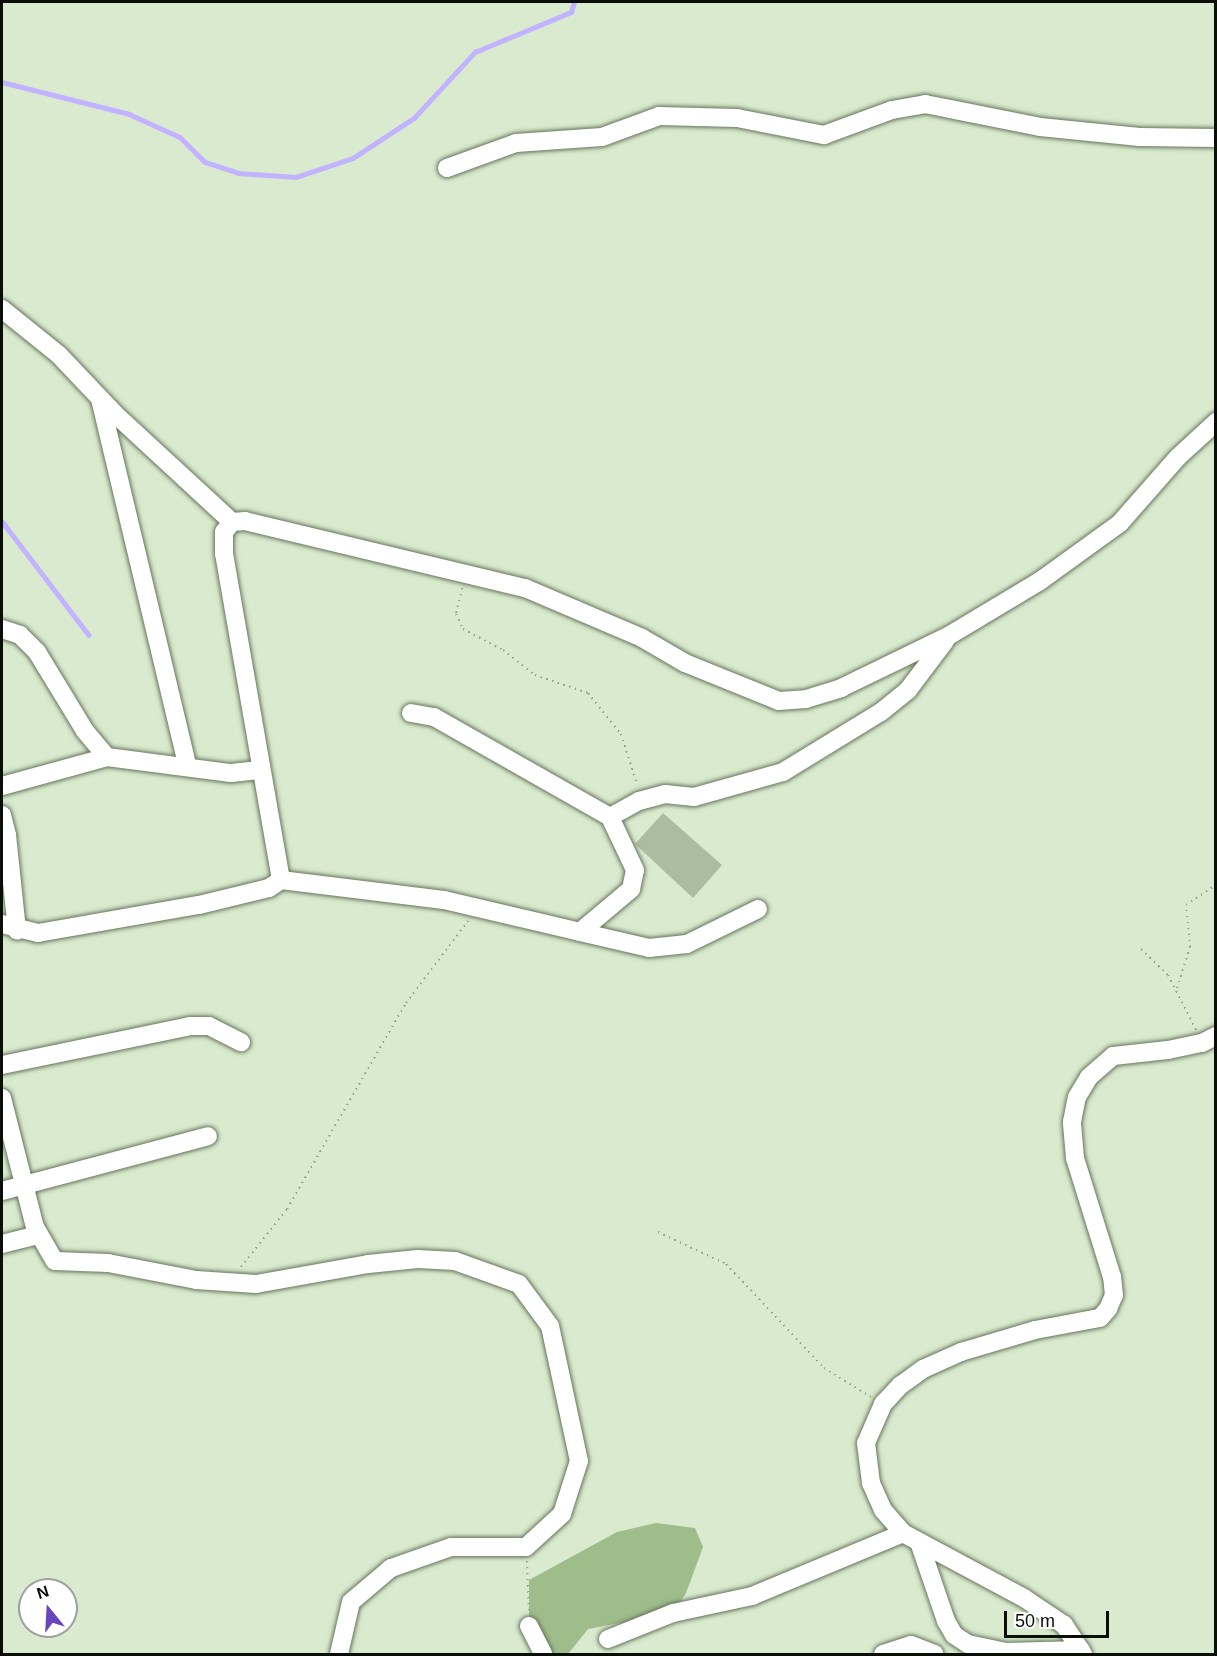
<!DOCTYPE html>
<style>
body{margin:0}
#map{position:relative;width:1217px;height:1656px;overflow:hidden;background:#d9eace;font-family:Helvetica,sans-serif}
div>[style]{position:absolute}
.green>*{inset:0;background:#9ebd8b}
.stream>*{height:4.5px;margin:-2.25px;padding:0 2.25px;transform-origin:2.25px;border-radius:2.25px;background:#c1b3ff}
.building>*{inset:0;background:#abbca1}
.path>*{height:2px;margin-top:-1px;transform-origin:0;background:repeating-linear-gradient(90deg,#95a28c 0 1.5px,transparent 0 6px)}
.roads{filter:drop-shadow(0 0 2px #66755c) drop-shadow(0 0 2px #66755c)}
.minor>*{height:18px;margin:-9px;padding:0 9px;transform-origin:9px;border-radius:9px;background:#fff}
span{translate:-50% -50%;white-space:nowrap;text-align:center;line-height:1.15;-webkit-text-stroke:4.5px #fff;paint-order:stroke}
.frame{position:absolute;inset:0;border:3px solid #090e06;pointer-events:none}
.north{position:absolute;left:18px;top:1578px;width:60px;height:60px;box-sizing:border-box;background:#fff;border:2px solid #9d9f9b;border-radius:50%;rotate:342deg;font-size:16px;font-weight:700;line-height:24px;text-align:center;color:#090e06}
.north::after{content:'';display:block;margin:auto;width:21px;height:27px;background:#6945bd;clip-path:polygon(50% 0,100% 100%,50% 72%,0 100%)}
.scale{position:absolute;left:1004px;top:1611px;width:105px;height:27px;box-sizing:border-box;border:3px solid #090e06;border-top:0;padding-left:8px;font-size:18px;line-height:21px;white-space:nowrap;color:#090e06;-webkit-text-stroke:4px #fff;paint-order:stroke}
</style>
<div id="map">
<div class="green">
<div style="clip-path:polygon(656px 1523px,695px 1528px,703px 1547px,686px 1593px,673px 1613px,588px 1629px,568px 1654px,543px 1654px,529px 1626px,529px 1580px,617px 1532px)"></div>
</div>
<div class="stream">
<div style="left:2px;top:82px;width:131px;rotate:14.1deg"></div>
<div style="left:129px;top:114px;width:56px;rotate:24.3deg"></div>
<div style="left:180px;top:137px;width:35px;rotate:45deg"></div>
<div style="left:205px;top:162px;width:35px;rotate:18deg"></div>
<div style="left:238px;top:173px;width:58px;rotate:3.9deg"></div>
<div style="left:296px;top:177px;width:60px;rotate:-18.4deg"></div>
<div style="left:353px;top:158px;width:73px;rotate:-33.3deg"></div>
<div style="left:414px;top:118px;width:90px;rotate:-47.3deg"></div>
<div style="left:475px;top:52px;width:104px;rotate:-22.6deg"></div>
<div style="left:571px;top:12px;width:10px;rotate:-73deg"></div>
<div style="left:2px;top:521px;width:143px;rotate:52.7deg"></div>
</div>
<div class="building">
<div style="clip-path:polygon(663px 813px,722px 865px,693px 898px,635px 844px)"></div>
</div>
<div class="path">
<div style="left:462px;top:588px;width:27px;rotate:103deg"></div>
<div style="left:456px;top:614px;width:17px;rotate:65deg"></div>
<div style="left:463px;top:629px;width:45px;rotate:27.7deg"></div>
<div style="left:503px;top:650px;width:41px;rotate:38deg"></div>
<div style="left:535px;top:675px;width:56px;rotate:18.8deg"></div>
<div style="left:588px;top:693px;width:53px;rotate:51.2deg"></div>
<div style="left:621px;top:734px;width:52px;rotate:72.3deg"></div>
<div style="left:1141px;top:949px;width:37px;rotate:44deg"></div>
<div style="left:1168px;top:975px;width:62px;rotate:63deg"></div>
<div style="left:1177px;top:988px;width:43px;rotate:-72.4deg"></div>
<div style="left:1190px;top:947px;width:42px;rotate:-95.4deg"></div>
<div style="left:1186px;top:905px;width:36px;rotate:-34deg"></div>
<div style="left:658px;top:1232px;width:75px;rotate:25.2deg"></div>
<div style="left:726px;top:1264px;width:143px;rotate:46.7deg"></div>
<div style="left:824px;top:1368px;width:55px;rotate:31.7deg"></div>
<div style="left:241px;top:1267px;width:74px;rotate:-51.6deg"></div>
<div style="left:287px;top:1209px;width:238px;rotate:-60deg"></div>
<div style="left:406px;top:1003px;width:103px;rotate:-52.9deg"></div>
<div style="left:527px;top:1561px;width:49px;rotate:87.7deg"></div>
</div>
<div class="roads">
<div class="minor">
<div style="left:447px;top:168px;width:73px;rotate:-19.9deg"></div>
<div style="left:516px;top:143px;width:86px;rotate:-4deg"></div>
<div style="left:602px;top:137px;width:61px;rotate:-20.2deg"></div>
<div style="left:659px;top:116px;width:78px;rotate:1.5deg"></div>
<div style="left:737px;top:118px;width:89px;rotate:11.1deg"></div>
<div style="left:824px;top:135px;width:72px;rotate:-20.2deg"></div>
<div style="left:892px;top:110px;width:34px;rotate:-10deg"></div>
<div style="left:925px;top:104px;width:117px;rotate:11.3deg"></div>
<div style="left:1040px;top:127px;width:100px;rotate:5.7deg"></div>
<div style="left:1140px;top:137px;width:76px;rotate:0.8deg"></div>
<div style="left:2px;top:309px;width:73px;rotate:38.9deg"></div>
<div style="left:59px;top:355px;width:81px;rotate:46.5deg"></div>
<div style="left:115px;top:414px;width:159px;rotate:42.7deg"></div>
<div style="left:100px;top:399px;width:376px;rotate:76.6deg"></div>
<div style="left:2px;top:629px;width:19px;rotate:18deg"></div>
<div style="left:20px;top:635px;width:24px;rotate:45deg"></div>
<div style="left:37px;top:652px;width:92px;rotate:58.7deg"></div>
<div style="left:85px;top:731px;width:34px;rotate:50deg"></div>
<div style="left:107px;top:757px;width:125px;rotate:7.4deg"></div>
<div style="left:231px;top:773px;width:28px;rotate:-6deg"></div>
<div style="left:411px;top:713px;width:23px;rotate:10deg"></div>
<div style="left:434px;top:717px;width:202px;rotate:29.6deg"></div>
<div style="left:2px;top:786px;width:109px;rotate:-15.4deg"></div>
<div style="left:2px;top:815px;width:21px;rotate:76deg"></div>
<div style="left:7px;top:835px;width:96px;rotate:84deg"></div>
<div style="left:281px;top:880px;width:331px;rotate:-99.9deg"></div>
<div style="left:224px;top:554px;width:22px;rotate:-90deg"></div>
<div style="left:224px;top:532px;width:13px;rotate:-51deg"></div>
<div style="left:232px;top:522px;width:13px;rotate:-4deg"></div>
<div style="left:245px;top:521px;width:288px;rotate:13.5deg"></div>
<div style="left:525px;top:588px;width:127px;rotate:23.1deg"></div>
<div style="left:642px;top:638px;width:50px;rotate:30.2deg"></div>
<div style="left:685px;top:663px;width:101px;rotate:22deg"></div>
<div style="left:779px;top:701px;width:27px;rotate:-4deg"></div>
<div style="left:806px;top:699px;width:37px;rotate:-17deg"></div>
<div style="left:841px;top:688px;width:121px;rotate:-25.9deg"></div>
<div style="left:950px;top:635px;width:105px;rotate:-31deg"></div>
<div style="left:1040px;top:581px;width:99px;rotate:-35.9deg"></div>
<div style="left:1120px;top:523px;width:88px;rotate:-48.7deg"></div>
<div style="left:1178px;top:457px;width:52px;rotate:-42.6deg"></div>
<div style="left:2px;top:924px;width:37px;rotate:14deg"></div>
<div style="left:38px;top:933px;width:163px;rotate:-9.9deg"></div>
<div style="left:199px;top:905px;width:72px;rotate:-13.7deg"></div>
<div style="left:269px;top:888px;width:14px;rotate:-34deg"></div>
<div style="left:281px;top:880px;width:164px;rotate:7deg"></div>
<div style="left:444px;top:900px;width:140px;rotate:13.2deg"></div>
<div style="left:580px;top:932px;width:67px;rotate:-40.1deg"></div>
<div style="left:631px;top:889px;width:19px;rotate:-78deg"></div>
<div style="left:635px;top:870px;width:59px;rotate:-115.3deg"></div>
<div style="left:610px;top:817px;width:33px;rotate:-29deg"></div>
<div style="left:639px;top:801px;width:27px;rotate:-15deg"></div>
<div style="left:665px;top:794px;width:29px;rotate:6deg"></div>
<div style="left:694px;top:797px;width:92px;rotate:-15.7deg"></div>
<div style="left:783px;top:772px;width:115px;rotate:-31.5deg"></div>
<div style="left:881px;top:712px;width:35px;rotate:-39deg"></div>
<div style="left:908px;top:690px;width:61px;rotate:-52.9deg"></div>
<div style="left:580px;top:932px;width:71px;rotate:13.1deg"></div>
<div style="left:649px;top:948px;width:38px;rotate:-6deg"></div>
<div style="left:687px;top:944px;width:79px;rotate:-26.2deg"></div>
<div style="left:2px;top:1065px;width:192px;rotate:-11.7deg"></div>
<div style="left:190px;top:1026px;width:19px"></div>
<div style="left:209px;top:1026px;width:36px;rotate:27deg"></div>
<div style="left:2px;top:1098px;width:133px;rotate:75.7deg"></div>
<div style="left:35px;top:1227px;width:39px;rotate:60deg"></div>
<div style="left:55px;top:1261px;width:53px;rotate:2.2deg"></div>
<div style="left:108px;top:1263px;width:90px;rotate:10.9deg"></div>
<div style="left:196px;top:1280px;width:60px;rotate:3.8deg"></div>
<div style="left:256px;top:1284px;width:114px;rotate:-10.1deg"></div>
<div style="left:368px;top:1264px;width:50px;rotate:-5.7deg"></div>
<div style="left:418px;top:1259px;width:37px;rotate:3deg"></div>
<div style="left:455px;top:1261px;width:68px;rotate:19.8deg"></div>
<div style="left:519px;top:1284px;width:52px;rotate:53.6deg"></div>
<div style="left:550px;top:1326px;width:138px;rotate:77.9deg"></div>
<div style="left:579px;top:1461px;width:56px;rotate:107.8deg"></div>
<div style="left:562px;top:1514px;width:49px;rotate:137.5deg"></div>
<div style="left:526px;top:1547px;width:75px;rotate:180deg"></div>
<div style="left:451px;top:1547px;width:64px;rotate:160.7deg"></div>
<div style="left:391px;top:1568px;width:52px;rotate:139.6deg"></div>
<div style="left:351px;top:1602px;width:53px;rotate:103deg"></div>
<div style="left:2px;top:1191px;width:213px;rotate:-14.9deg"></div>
<div style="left:2px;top:1244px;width:37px;rotate:-14deg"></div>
<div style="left:919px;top:1542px;width:83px;rotate:71.1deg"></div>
<div style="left:946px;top:1621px;width:16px;rotate:60deg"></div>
<div style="left:954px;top:1635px;width:17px;rotate:33deg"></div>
<div style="left:968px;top:1644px;width:39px;rotate:12deg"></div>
<div style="left:1006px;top:1652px;width:75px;rotate:-1.5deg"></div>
<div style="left:529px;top:1626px;width:31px;rotate:63deg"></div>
<div style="left:608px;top:1639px;width:70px;rotate:-21.8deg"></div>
<div style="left:673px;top:1613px;width:81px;rotate:-12.1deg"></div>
<div style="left:752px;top:1596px;width:164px;rotate:-22.6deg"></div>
<div style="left:883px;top:1654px;width:29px;rotate:-18deg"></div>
<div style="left:911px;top:1645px;width:25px;rotate:21deg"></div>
<div style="left:1083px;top:1654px;width:35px;rotate:-123deg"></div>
<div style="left:1064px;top:1625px;width:48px;rotate:-146deg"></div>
<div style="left:1024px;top:1598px;width:137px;rotate:-151.8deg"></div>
<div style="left:903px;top:1533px;width:30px;rotate:-131deg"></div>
<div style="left:883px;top:1510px;width:30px;rotate:-114deg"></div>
<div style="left:871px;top:1483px;width:40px;rotate:-97.1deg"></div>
<div style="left:866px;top:1443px;width:43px;rotate:-66.4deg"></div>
<div style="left:883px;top:1404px;width:26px;rotate:-47deg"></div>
<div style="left:901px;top:1385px;width:27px;rotate:-36deg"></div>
<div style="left:923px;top:1369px;width:42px;rotate:-24.1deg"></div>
<div style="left:961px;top:1352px;width:77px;rotate:-16.6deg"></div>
<div style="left:1035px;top:1330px;width:66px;rotate:-10.5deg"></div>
<div style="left:1100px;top:1318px;width:12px;rotate:-48deg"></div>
<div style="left:1108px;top:1309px;width:15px;rotate:-67deg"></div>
<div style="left:1114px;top:1295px;width:18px;rotate:-96deg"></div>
<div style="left:1112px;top:1277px;width:125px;rotate:-107.3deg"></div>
<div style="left:1075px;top:1158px;width:36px;rotate:-95deg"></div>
<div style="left:1072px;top:1122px;width:25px;rotate:-79deg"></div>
<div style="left:1077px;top:1097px;width:23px;rotate:-59deg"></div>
<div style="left:1089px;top:1077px;width:32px;rotate:-41deg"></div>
<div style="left:1113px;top:1056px;width:55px;rotate:-6.2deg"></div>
<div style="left:1168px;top:1050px;width:35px;rotate:-12deg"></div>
<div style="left:1202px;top:1043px;width:16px;rotate:-27deg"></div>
</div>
</div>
<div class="frame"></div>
<div class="north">N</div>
<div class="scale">50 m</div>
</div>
